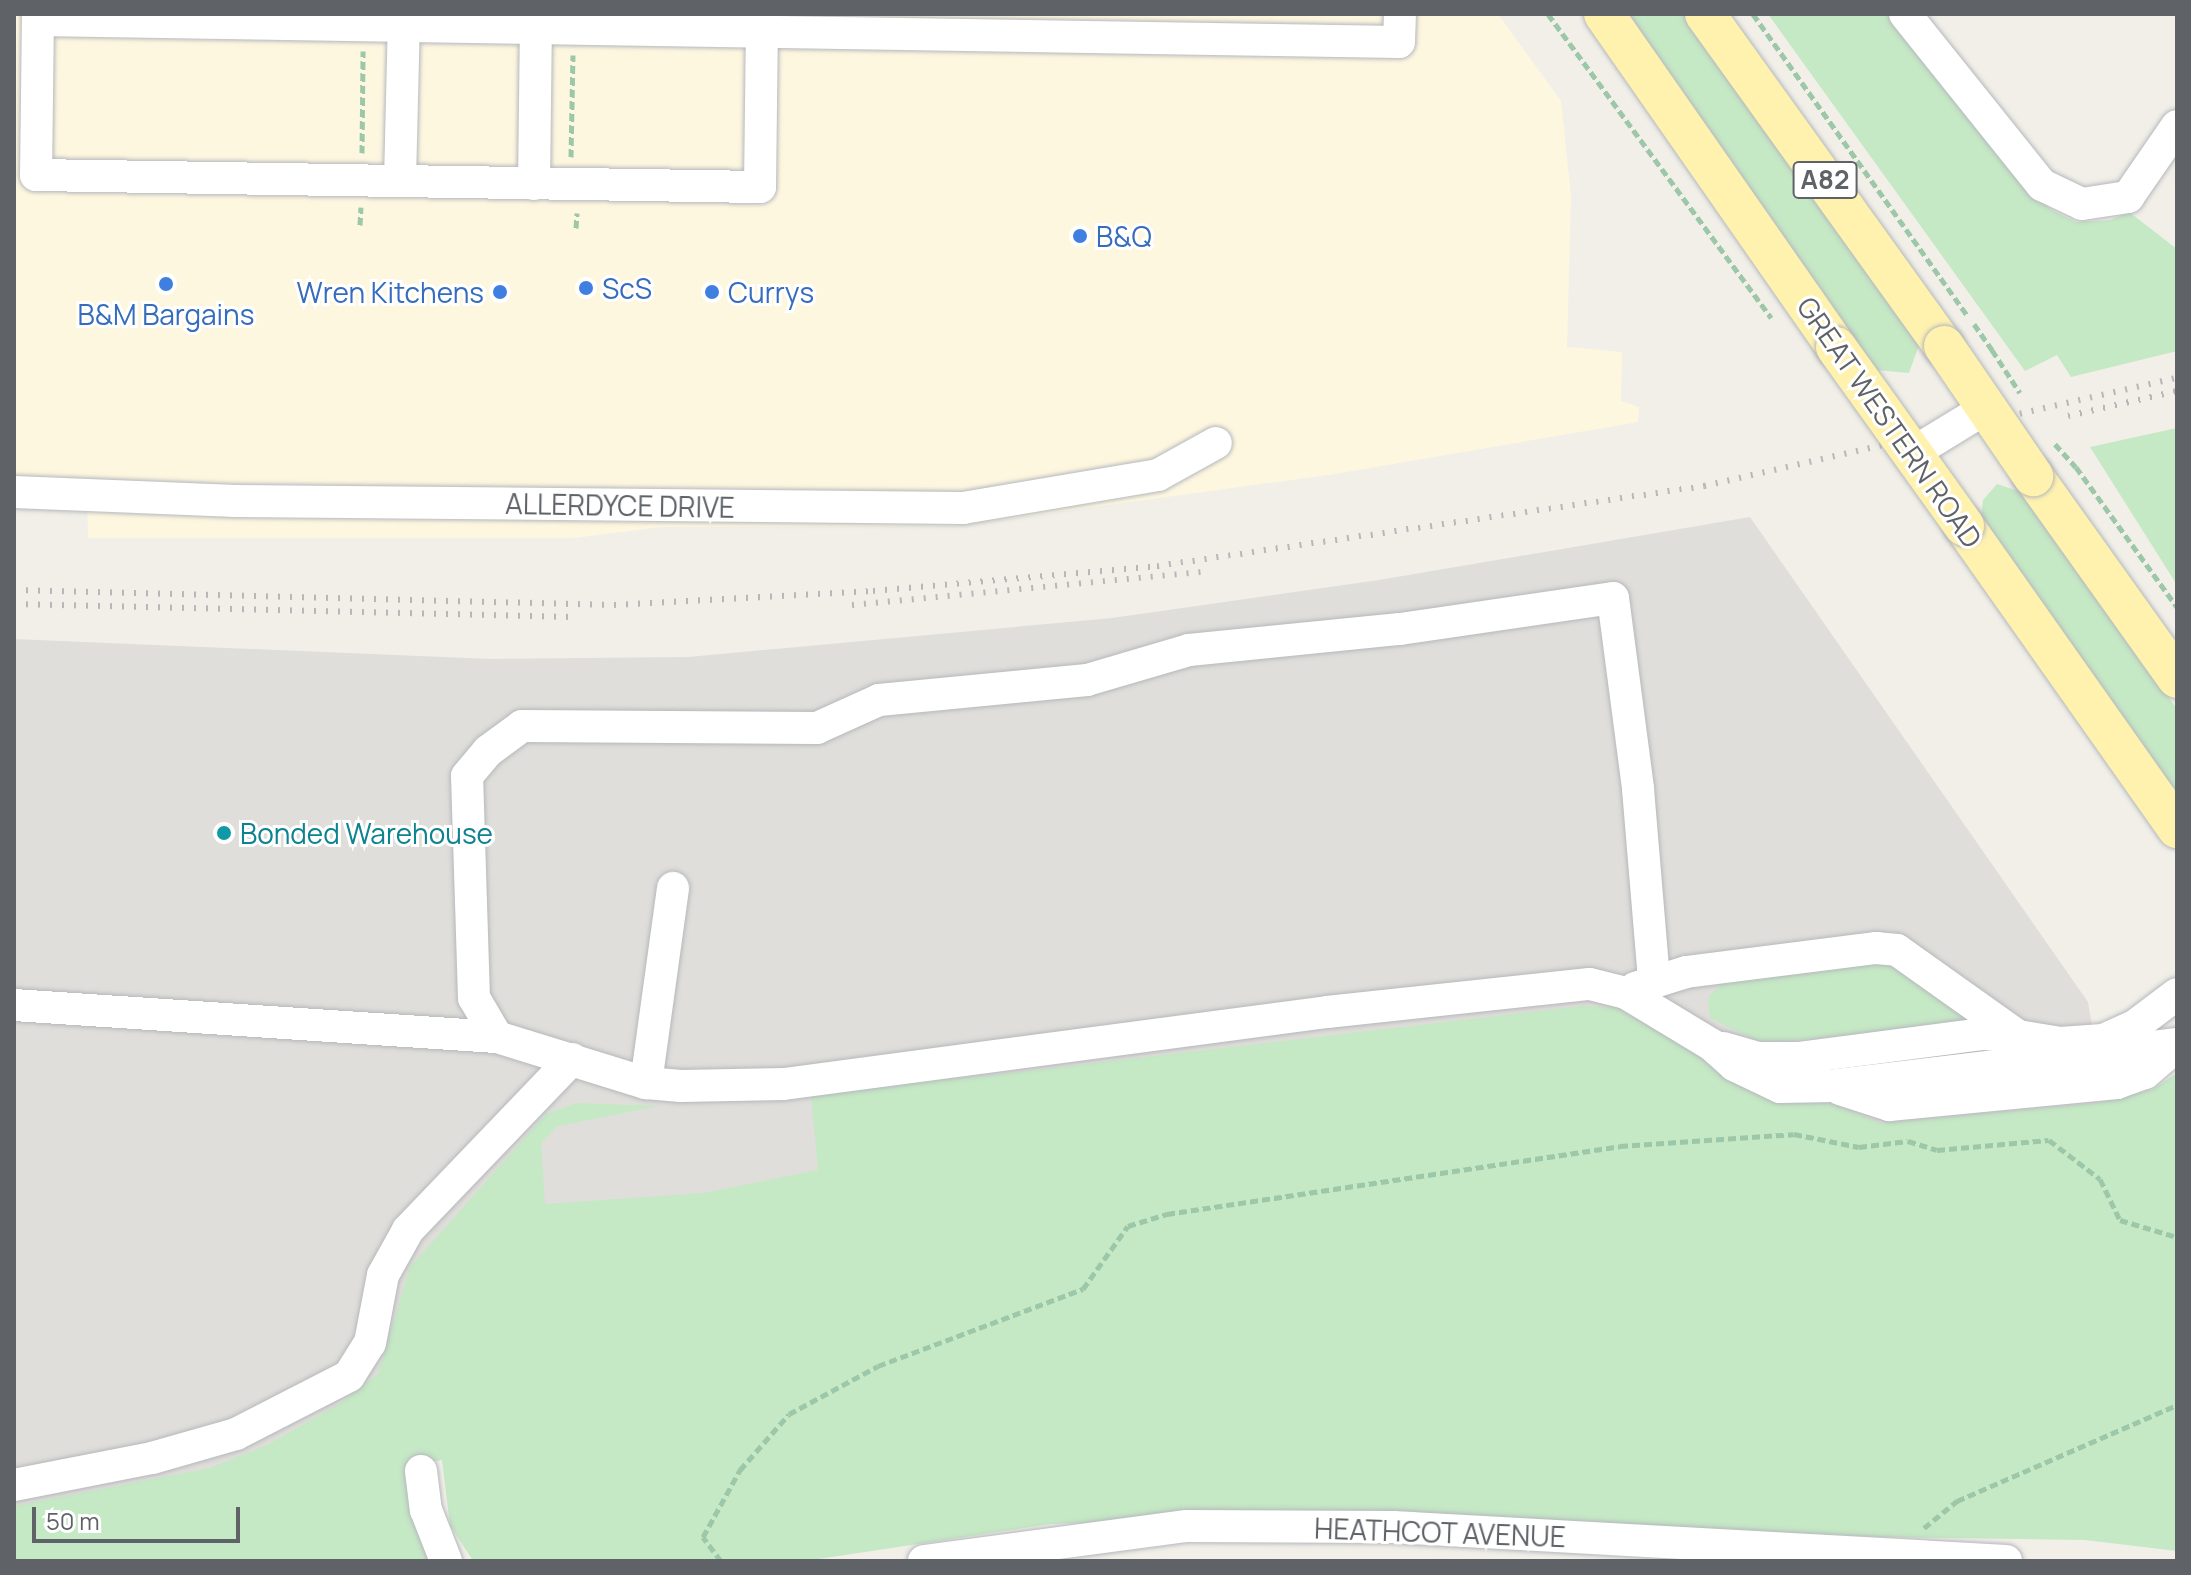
<!DOCTYPE html>
<style>
body{margin:0}
#map{position:relative;width:2191px;height:1575px;overflow:hidden;background:#f1efe8;font-family:Manrope,sans-serif}
div>[style]{position:absolute}
.commercial>*{inset:0;background:#fef7e0}
.industrial>*{inset:0;background:#e0deda}
.green>*{inset:0;background:#c5e8c5}
.path>*{height:5px;margin-top:-2.5px;transform-origin:0;background:repeating-linear-gradient(90deg,#9cc7a9 0 8px,transparent 0 12px)}
.roads{filter:drop-shadow(0 0 2px #b5b8bc) drop-shadow(0 0 2px #b5b8bc)}
.minor>*{height:32px;margin:-16px;padding:0 16px;transform-origin:16px;border-radius:16px;background:#fff}
.major>*{height:40px;margin:-20px;padding:0 20px;transform-origin:20px;border-radius:20px;background:#fff2af}
.rail>*{height:6px;margin-top:-3px;transform-origin:0;background:repeating-linear-gradient(90deg,#b6b7b8 0 2px,transparent 0 12px)}
.path-bridge>*{height:5px;margin-top:-2.5px;transform-origin:0;background:repeating-linear-gradient(90deg,#9cc7a9 0 8px,transparent 0 12px)}
.bridges{filter:drop-shadow(0 0 2px #b5b8bc) drop-shadow(0 0 2px #b5b8bc)}
.minor-bridge>*{height:32px;margin:-16px;padding:0 16px;transform-origin:16px;border-radius:16px;background:#fff}
.major-bridge>*{height:40px;margin:-20px;padding:0 20px;transform-origin:20px;border-radius:20px;background:#fff2af}
.dots>*{width:22px;height:22px;translate:-50% -50%;box-sizing:border-box;border:4px solid #fff;border-radius:50%}
span{translate:-50% -50%;white-space:nowrap;text-align:center;line-height:1.15;-webkit-text-stroke:6px #fff;paint-order:stroke}
.shield-label span{padding:2px 6px;background:#fff;border:2px solid;border-radius:6px;-webkit-text-stroke-width:0}
.shield-label{font-size:26px;color:#5f6368;font-weight:700}
.shop-label{font-size:28px;color:#366cbe}
.left{translate:0 -50%;text-align:left}
.right{translate:-100% -50%;text-align:right}
.street-label{font-size:28px;color:#5f6368}
.culture-label{font-size:28px;color:#0d838f}
.frame{position:absolute;inset:0;border:16px solid #5f6368;pointer-events:none}
.scale{position:absolute;left:32px;top:1507px;width:208px;height:36px;box-sizing:border-box;border:4px solid #5f6368;border-top:0;padding-left:10px;font-size:24px;line-height:28px;white-space:nowrap;color:#5f6368;-webkit-text-stroke:6px #fff;paint-order:stroke}
</style>
<div id="map">
<div class="commercial">
<div style="clip-path:polygon(14px 14px,1498px 14px,1561px 101px,1571px 197px,1567px 347px,1622px 352px,1621px 401px,1639px 407px,1638px 422px,1335px 474px,955px 526px,661px 527px,574px 538px,88px 538px,87px 493px,14px 489px)"></div>
</div>
<div class="industrial">
<div style="clip-path:polygon(1750px 517px,2088px 1002px,2106px 1104px,436px 1456px,14px 1526px,14px 639px,490px 659px,688px 657px,1112px 618px,1379px 580px)"></div>
</div>
<div class="green">
<div style="clip-path:polygon(1626px 14px,1686px 14px,1919px 345px,1909px 373px,1876px 370px)"></div>
<div style="clip-path:polygon(1768px 14px,1893px 14px,2050px 209px,2076px 222px,2110px 220px,2129px 212px,2177px 249px,2177px 351px,2071px 377px,2057px 355px,2025px 371px)"></div>
<div style="clip-path:polygon(2177px 428px,2177px 585px,2090px 447px)"></div>
<div style="clip-path:polygon(1997px 484px,2024px 493px,2177px 709px,2177px 799px,1981px 519px,1983px 500px)"></div>
<div style="clip-path:polygon(1892px 960px,1984px 1023px,1762px 1043px,1710px 1018px,1708px 997px,1724px 982px)"></div>
<div style="clip-path:polygon(1582px 1006px,1614px 1007px,1669px 1036px,1880px 1123px,2098px 1103px,2153px 1089px,2177px 1073px,2177px 1551px,2085px 1540px,1878px 1537px,1325px 1514px,1051px 1524px,805px 1561px,473px 1561px,450px 1525px,442px 1460px,408px 1466px,431px 1561px,14px 1561px,14px 1506px,210px 1468px,267px 1445px,339px 1404px,378px 1374px,410px 1267px,546px 1114px,576px 1103px,659px 1106px,558px 1126px,541px 1143px,545px 1204px,704px 1193px,818px 1170px,811px 1094px,838px 1088px,983px 1076px)"></div>
</div>
<div class="path">
<div style="left:1548px;top:14px;width:377px;rotate:53.7deg"></div>
<div style="left:1753px;top:14px;width:371px;rotate:54.6deg"></div>
<div style="left:362px;top:153px;width:102px;rotate:-89.4deg"></div>
<div style="left:571px;top:157px;width:102px;rotate:-88.9deg"></div>
<div style="left:360px;top:225px;width:18px;rotate:-87deg"></div>
<div style="left:576px;top:228px;width:15px;rotate:-86deg"></div>
<div style="left:1974px;top:324px;width:32px;rotate:55deg"></div>
<div style="left:2076px;top:467px;width:173px;rotate:54.2deg"></div>
<div style="left:1924px;top:1528px;width:43px;rotate:-39.3deg"></div>
<div style="left:1957px;top:1501px;width:240px;rotate:-23.6deg"></div>
<div style="left:721px;top:1561px;width:30px;rotate:-127deg"></div>
<div style="left:703px;top:1537px;width:77px;rotate:-61.1deg"></div>
<div style="left:740px;top:1470px;width:74px;rotate:-48.8deg"></div>
<div style="left:789px;top:1414px;width:101px;rotate:-28.3deg"></div>
<div style="left:878px;top:1366px;width:219px;rotate:-20.6deg"></div>
<div style="left:1083px;top:1289px;width:77px;rotate:-54.5deg"></div>
<div style="left:1128px;top:1226px;width:41px;rotate:-17.1deg"></div>
<div style="left:1167px;top:1214px;width:458px;rotate:-8.5deg"></div>
<div style="left:1620px;top:1146px;width:174px;rotate:-3.9deg"></div>
<div style="left:1794px;top:1134px;width:66px;rotate:11.3deg"></div>
<div style="left:1859px;top:1147px;width:49px;rotate:-7deg"></div>
<div style="left:1908px;top:1141px;width:30px;rotate:17deg"></div>
<div style="left:1937px;top:1150px;width:112px;rotate:-5.1deg"></div>
<div style="left:2049px;top:1140px;width:64px;rotate:37.4deg"></div>
<div style="left:2100px;top:1179px;width:46px;rotate:64deg"></div>
<div style="left:2120px;top:1220px;width:59px;rotate:16.6deg"></div>
</div>
<div class="roads">
<div class="minor">
<div style="left:38px;top:14px;width:161px;rotate:90.7deg"></div>
<div style="left:36px;top:175px;width:724px;rotate:0.95deg"></div>
<div style="left:760px;top:187px;width:156px;rotate:-89.3deg"></div>
<div style="left:1905px;top:14px;width:219px;rotate:51.3deg"></div>
<div style="left:2042px;top:185px;width:44px;rotate:25.4deg"></div>
<div style="left:2082px;top:204px;width:47px;rotate:-8.7deg"></div>
<div style="left:2128px;top:197px;width:86px;rotate:-55.4deg"></div>
<div style="left:38px;top:20px;width:1361px;rotate:0.93deg"></div>
<div style="left:1399px;top:42px;width:28px;rotate:-88deg"></div>
<div style="left:400px;top:181px;width:167px;rotate:-88.6deg"></div>
<div style="left:534px;top:184px;width:170px;rotate:-89.3deg"></div>
<div style="left:14px;top:492px;width:222px;rotate:2.3deg"></div>
<div style="left:236px;top:501px;width:727px;rotate:0.55deg"></div>
<div style="left:963px;top:508px;width:198px;rotate:-9.6deg"></div>
<div style="left:1158px;top:475px;width:66px;rotate:-28.9deg"></div>
<div style="left:1635px;top:988px;width:53px;rotate:-17.4deg"></div>
<div style="left:1686px;top:972px;width:192px;rotate:-7.2deg"></div>
<div style="left:1876px;top:948px;width:21px;rotate:5deg"></div>
<div style="left:1897px;top:950px;width:148px;rotate:35.4deg"></div>
<div style="left:2018px;top:1036px;width:43px;rotate:9.5deg"></div>
<div style="left:2060px;top:1043px;width:43px;rotate:-4deg"></div>
<div style="left:2103px;top:1040px;width:36px;rotate:-24deg"></div>
<div style="left:2136px;top:1025px;width:51px;rotate:-37.1deg"></div>
<div style="left:14px;top:1005px;width:484px;rotate:3.8deg"></div>
<div style="left:497px;top:1037px;width:156px;rotate:17.2deg"></div>
<div style="left:646px;top:1083px;width:35px;rotate:5deg"></div>
<div style="left:681px;top:1086px;width:103px;rotate:-1.1deg"></div>
<div style="left:784px;top:1084px;width:548px;rotate:-7.55deg"></div>
<div style="left:1327px;top:1012px;width:264px;rotate:-6.1deg"></div>
<div style="left:1590px;top:984px;width:37px;rotate:14deg"></div>
<div style="left:1626px;top:993px;width:100px;rotate:31.2deg"></div>
<div style="left:1712px;top:1045px;width:30px;rotate:42deg"></div>
<div style="left:1734px;top:1065px;width:51px;rotate:25.6deg"></div>
<div style="left:1780px;top:1087px;width:50px;rotate:-1.1deg"></div>
<div style="left:1830px;top:1086px;width:350px;rotate:-6.9deg"></div>
<div style="left:497px;top:1037px;width:45px;rotate:-120.5deg"></div>
<div style="left:474px;top:998px;width:222px;rotate:-91.8deg"></div>
<div style="left:467px;top:776px;width:33px;rotate:-50deg"></div>
<div style="left:488px;top:751px;width:42px;rotate:-36.3deg"></div>
<div style="left:522px;top:726px;width:295px;rotate:0.4deg"></div>
<div style="left:817px;top:728px;width:68px;rotate:-24.3deg"></div>
<div style="left:879px;top:700px;width:209px;rotate:-5.5deg"></div>
<div style="left:1087px;top:680px;width:106px;rotate:-16.4deg"></div>
<div style="left:1189px;top:650px;width:212px;rotate:-5.7deg"></div>
<div style="left:1400px;top:629px;width:215px;rotate:-8.3deg"></div>
<div style="left:1613px;top:598px;width:193px;rotate:82.5deg"></div>
<div style="left:1638px;top:789px;width:190px;rotate:85.2deg"></div>
<div style="left:1723px;top:1048px;width:35px;rotate:16deg"></div>
<div style="left:1757px;top:1058px;width:41px"></div>
<div style="left:1798px;top:1058px;width:187px;rotate:-7.4deg"></div>
<div style="left:1983px;top:1034px;width:35px;rotate:3deg"></div>
<div style="left:646px;top:1083px;width:197px;rotate:-82.1deg"></div>
<div style="left:1840px;top:1089px;width:52px;rotate:18.1deg"></div>
<div style="left:1889px;top:1105px;width:229px;rotate:-5.5deg"></div>
<div style="left:2117px;top:1083px;width:30px;rotate:-20deg"></div>
<div style="left:2145px;top:1073px;width:42px;rotate:-40.2deg"></div>
<div style="left:421px;top:1471px;width:39px;rotate:83deg"></div>
<div style="left:426px;top:1510px;width:55px;rotate:68.6deg"></div>
<div style="left:14px;top:1485px;width:141px;rotate:-11.1deg"></div>
<div style="left:152px;top:1458px;width:87px;rotate:-15.9deg"></div>
<div style="left:236px;top:1434px;width:127px;rotate:-27.2deg"></div>
<div style="left:349px;top:1376px;width:39px;rotate:-58deg"></div>
<div style="left:370px;top:1343px;width:69px;rotate:-79.2deg"></div>
<div style="left:383px;top:1275px;width:51px;rotate:-60.9deg"></div>
<div style="left:408px;top:1230px;width:237px;rotate:-46.2deg"></div>
<div style="left:924px;top:1561px;width:265px;rotate:-7.6deg"></div>
<div style="left:1187px;top:1526px;width:206px;rotate:0.3deg"></div>
<div style="left:1393px;top:1527px;width:614px;rotate:3.17deg"></div>
</div>
<div class="major">
<div style="left:1604px;top:14px;width:406px;rotate:55.1deg"></div>
<div style="left:1705px;top:14px;width:409px;rotate:54.3deg"></div>
<div style="left:2033px;top:476px;width:248px;rotate:54.5deg"></div>
<div style="left:1964px;top:526px;width:370px;rotate:54.8deg"></div>
</div>
</div>
<div class="rail">
<div style="left:2068px;top:416px;width:112px;rotate:-12.9deg"></div>
<div style="left:14px;top:590px;width:600px;rotate:1.43deg"></div>
<div style="left:614px;top:605px;width:259px;rotate:-3.1deg"></div>
<div style="left:873px;top:591px;width:285px;rotate:-5deg"></div>
<div style="left:1157px;top:566px;width:553px;rotate:-8.32deg"></div>
<div style="left:1704px;top:486px;width:485px;rotate:-12.9deg"></div>
<div style="left:14px;top:604px;width:558px;rotate:1.33deg"></div>
<div style="left:852px;top:605px;width:360px;rotate:-5.4deg"></div>
</div>
<div class="path-bridge">
<div style="left:1992px;top:350px;width:51px;rotate:56.9deg"></div>
<div style="left:2055px;top:444px;width:31px;rotate:48deg"></div>
</div>
<div class="bridges">
<div class="minor-bridge">
<div style="left:1911px;top:454px;width:88px;rotate:-31.5deg"></div>
</div>
<div class="major-bridge">
<div style="left:1944px;top:346px;width:158px;rotate:55.6deg"></div>
<div style="left:1836px;top:347px;width:220px;rotate:54.4deg"></div>
</div>
</div>
<div class="dots">
<div style="left:1080px;top:236px;background:#3f7fe0"></div>
<div style="left:166px;top:284px;background:#3f7fe0"></div>
<div style="left:586px;top:288px;background:#3f7fe0"></div>
<div style="left:500px;top:292px;background:#3f7fe0"></div>
<div style="left:712px;top:292px;background:#3f7fe0"></div>
<div style="left:224px;top:833px;background:#0f9aa8"></div>
</div>
<div class="shield-label">
<span style="left:1825px;top:180px">A82</span>
</div>
<div class="shop-label">
<span class="left" style="left:1096px;top:236px">B&amp;Q</span>
<span class="left" style="left:602px;top:288px">ScS</span>
<span class="right" style="left:484px;top:292px">Wren Kitchens</span>
<span class="left" style="left:728px;top:292px">Currys</span>
<span style="left:166px;top:314px">B&amp;M Bargains</span>
</div>
<div class="street-label">
<span style="left:1890px;top:422px;rotate:55deg">GREAT WESTERN ROAD</span>
<span style="left:620px;top:505px;rotate:1deg">ALLERDYCE DRIVE</span>
<span style="left:1440px;top:1532px;rotate:2deg">HEATHCOT AVENUE</span>
</div>
<div class="culture-label">
<span class="left" style="left:240px;top:833px">Bonded Warehouse</span>
</div>
<div class="frame"></div>
<div class="scale">50 m</div>
</div>
